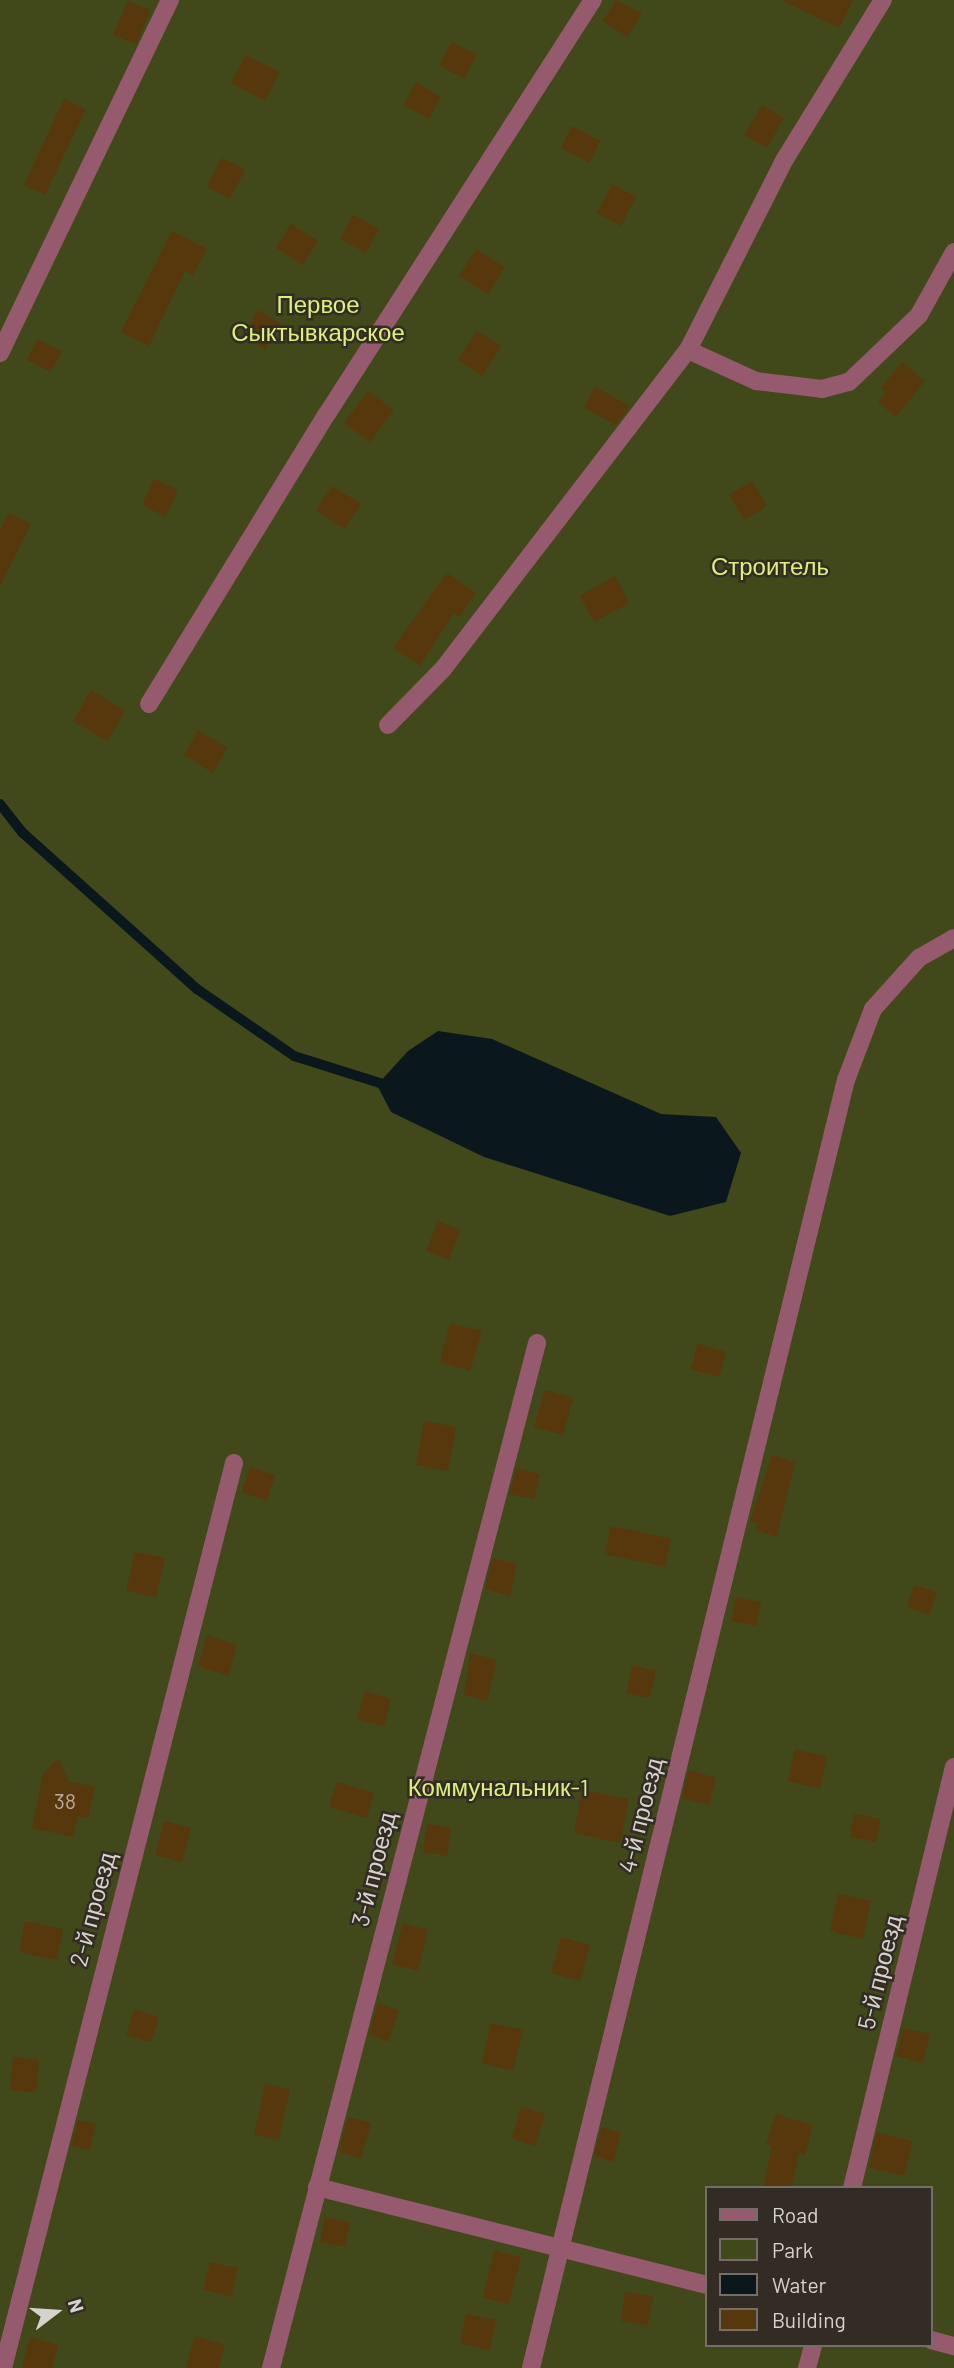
<!DOCTYPE html>
<meta charset="utf-8">
<style>
body{margin:0}
#map{position:relative;width:954px;height:2368px;overflow:hidden;background:#332c24;font-family:Barlow,sans-serif}
div>[style]{position:absolute}
.green>*{inset:0;background:#41481a}
.water>*{inset:0;background:#0a181e}
.stream>*{height:10px;margin:-5px;padding:0 5px;transform-origin:5px;border-radius:5px;background:#0a181e}
.building>*{inset:0;background:#57380d}
.minor>*{height:18px;margin:-9px;padding:0 9px;transform-origin:9px;border-radius:9px;background:#955a6d}
span{translate:-50% -50%;white-space:nowrap;text-align:center;line-height:1.15;-webkit-text-stroke:5px #332c24;paint-order:stroke}
.number-label{font-size:21px;color:#b7ac9d}
.number-label span{-webkit-text-stroke-width:0}
.park-label{font-size:24px;color:#dcf178}
.street-label{font-size:24px;color:#d7d2cd}
.legend{position:absolute;left:705px;top:2186px;width:228px;height:161px;box-sizing:border-box;background:#332c24;border:2px solid #756e68;margin:0;padding:9px 12px;list-style:none;font-size:21px;color:#d7d2cd}
.legend li{display:flex;align-items:center;gap:14px;height:35px}
.legend b{width:35px;border:2px solid #756e68}
.north{position:absolute;left:21px;top:2277px;width:70px;height:70px;-webkit-text-stroke:5px #332c24;paint-order:stroke;rotate:73deg;font-size:19px;font-weight:700;line-height:28px;text-align:center;color:#d7d2cd}
.north::after{content:'';display:block;margin:auto;width:24px;height:32px;background:#d7d2cd;clip-path:polygon(50% 0,100% 100%,50% 72%,0 100%)}
</style>
<div id="map">
<div class="green">
<div style="clip-path:polygon(evenodd,0 0,954px 0,954px 2368px,0 2368px,0 0,707px 2188px,931px 2188px,931px 2345px,707px 2345px,707px 2188px)"></div>
</div>
<div class="water">
<div style="clip-path:polygon(438px 1031px,492px 1039px,661px 1114px,716px 1117px,741px 1153px,726px 1202px,670px 1216px,484px 1157px,391px 1112px,377px 1085px,408px 1051px)"></div>
</div>
<div class="stream">
<div style="left:0;top:804px;width:37px;rotate:52deg"></div>
<div style="left:23px;top:833px;width:234px;rotate:41.9deg"></div>
<div style="left:197px;top:989px;width:118px;rotate:34.6deg"></div>
<div style="left:294px;top:1056px;width:100px;rotate:17.5deg"></div>
</div>
<div class="building">
<div style="clip-path:polygon(616px 0,642px 13px,627px 37px,603px 21px)"></div>
<div style="clip-path:polygon(781px 0,853px 0,839px 28px)"></div>
<div style="clip-path:polygon(128px 1px,150px 10px,136px 44px,113px 35px)"></div>
<div style="clip-path:polygon(452px 42px,477px 55px,464px 79px,439px 65px)"></div>
<div style="clip-path:polygon(246px 55px,280px 72px,265px 101px,231px 83px)"></div>
<div style="clip-path:polygon(416px 82px,441px 97px,429px 119px,404px 105px)"></div>
<div style="clip-path:polygon(64px 99px,86px 109px,45px 195px,24px 185px)"></div>
<div style="clip-path:polygon(762px 105px,784px 118px,767px 148px,744px 135px)"></div>
<div style="clip-path:polygon(572px 126px,600px 141px,590px 163px,561px 148px)"></div>
<div style="clip-path:polygon(222px 158px,245px 170px,230px 199px,207px 187px)"></div>
<div style="clip-path:polygon(612px 184px,636px 197px,621px 226px,597px 213px)"></div>
<div style="clip-path:polygon(353px 215px,379px 229px,366px 253px,340px 239px)"></div>
<div style="clip-path:polygon(291px 224px,318px 241px,303px 265px,276px 248px)"></div>
<div style="clip-path:polygon(172px 231px,207px 249px,193px 275px,185px 271px,149px 346px,121px 332px)"></div>
<div style="clip-path:polygon(476px 249px,505px 267px,488px 294px,459px 276px)"></div>
<div style="clip-path:polygon(258px 310px,280px 323px,265px 349px,243px 336px)"></div>
<div style="clip-path:polygon(477px 331px,501px 346px,482px 376px,458px 360px)"></div>
<div style="clip-path:polygon(37px 339px,62px 351px,51px 372px,27px 360px)"></div>
<div style="clip-path:polygon(902px 362px,925px 381px,896px 417px,878px 402px,886px 392px,881px 388px)"></div>
<div style="clip-path:polygon(595px 387px,630px 406px,616px 425px,584px 408px)"></div>
<div style="clip-path:polygon(368px 391px,394px 410px,370px 442px,344px 423px)"></div>
<div style="clip-path:polygon(154px 479px,178px 490px,166px 517px,142px 505px)"></div>
<div style="clip-path:polygon(752px 481px,767px 506px,744px 520px,729px 495px)"></div>
<div style="clip-path:polygon(332px 486px,361px 504px,345px 529px,316px 510px)"></div>
<div style="clip-path:polygon(9px 513px,31px 524px,0 586px,0 530px)"></div>
<div style="clip-path:polygon(447px 573px,476px 593px,459px 617px,454px 613px,420px 666px,393px 648px)"></div>
<div style="clip-path:polygon(615px 576px,629px 603px,594px 622px,580px 596px)"></div>
<div style="clip-path:polygon(91px 690px,125px 711px,107px 741px,73px 721px)"></div>
<div style="clip-path:polygon(198px 730px,227px 748px,213px 773px,184px 755px)"></div>
<div style="clip-path:polygon(438px 1221px,460px 1230px,449px 1260px,426px 1251px)"></div>
<div style="clip-path:polygon(450px 1323px,482px 1331px,470px 1371px,440px 1362px)"></div>
<div style="clip-path:polygon(698px 1344px,726px 1352px,719px 1377px,691px 1370px)"></div>
<div style="clip-path:polygon(545px 1390px,573px 1398px,563px 1435px,534px 1427px)"></div>
<div style="clip-path:polygon(424px 1421px,456px 1427px,448px 1471px,416px 1465px)"></div>
<div style="clip-path:polygon(772px 1455px,795px 1462px,777px 1537px,756px 1530px,758px 1524px,750px 1522px)"></div>
<div style="clip-path:polygon(250px 1467px,275px 1475px,267px 1501px,242px 1492px)"></div>
<div style="clip-path:polygon(516px 1468px,540px 1474px,534px 1499px,510px 1494px)"></div>
<div style="clip-path:polygon(611px 1526px,671px 1539px,665px 1567px,605px 1554px)"></div>
<div style="clip-path:polygon(135px 1552px,165px 1558px,156px 1597px,126px 1591px)"></div>
<div style="clip-path:polygon(493px 1558px,517px 1564px,510px 1596px,485px 1589px)"></div>
<div style="clip-path:polygon(914px 1585px,937px 1592px,929px 1615px,907px 1607px)"></div>
<div style="clip-path:polygon(736px 1597px,761px 1602px,757px 1626px,731px 1621px)"></div>
<div style="clip-path:polygon(207px 1635px,237px 1645px,228px 1676px,198px 1666px)"></div>
<div style="clip-path:polygon(470px 1653px,497px 1660px,487px 1701px,464px 1695px)"></div>
<div style="clip-path:polygon(632px 1665px,656px 1671px,649px 1698px,626px 1693px)"></div>
<div style="clip-path:polygon(365px 1691px,391px 1699px,384px 1726px,357px 1719px)"></div>
<div style="clip-path:polygon(795px 1749px,827px 1757px,820px 1789px,788px 1781px)"></div>
<div style="clip-path:polygon(59px 1758px,68px 1781px,95px 1787px,88px 1818px,78px 1816px,73px 1837px,32px 1828px,43px 1774px)"></div>
<div style="clip-path:polygon(689px 1770px,716px 1778px,709px 1805px,682px 1798px)"></div>
<div style="clip-path:polygon(337px 1782px,374px 1793px,367px 1818px,329px 1807px)"></div>
<div style="clip-path:polygon(582px 1790px,629px 1799px,620px 1843px,574px 1833px)"></div>
<div style="clip-path:polygon(854px 1814px,881px 1819px,876px 1842px,850px 1837px)"></div>
<div style="clip-path:polygon(164px 1821px,191px 1828px,182px 1862px,155px 1855px)"></div>
<div style="clip-path:polygon(427px 1824px,451px 1828px,447px 1856px,423px 1852px)"></div>
<div style="clip-path:polygon(838px 1894px,871px 1901px,863px 1939px,830px 1931px)"></div>
<div style="clip-path:polygon(25px 1921px,63px 1929px,57px 1960px,19px 1952px)"></div>
<div style="clip-path:polygon(403px 1923px,428px 1930px,418px 1971px,392px 1964px)"></div>
<div style="clip-path:polygon(561px 1937px,590px 1945px,580px 1981px,551px 1973px)"></div>
<div style="clip-path:polygon(378px 2003px,399px 2010px,388px 2042px,369px 2035px)"></div>
<div style="clip-path:polygon(134px 2009px,159px 2017px,151px 2042px,126px 2035px)"></div>
<div style="clip-path:polygon(491px 2023px,523px 2030px,513px 2071px,482px 2063px)"></div>
<div style="clip-path:polygon(903px 2028px,930px 2034px,923px 2063px,896px 2056px)"></div>
<div style="clip-path:polygon(13px 2057px,39px 2060px,36px 2092px,10px 2090px)"></div>
<div style="clip-path:polygon(265px 2084px,290px 2089px,279px 2140px,254px 2135px)"></div>
<div style="clip-path:polygon(521px 2107px,545px 2114px,535px 2146px,512px 2138px)"></div>
<div style="clip-path:polygon(776px 2114px,813px 2125px,805px 2155px,799px 2153px,791px 2188px,763px 2188px,772px 2146px,766px 2144px)"></div>
<div style="clip-path:polygon(348px 2117px,371px 2123px,361px 2158px,339px 2152px)"></div>
<div style="clip-path:polygon(78px 2120px,96px 2124px,90px 2150px,71px 2146px)"></div>
<div style="clip-path:polygon(602px 2127px,621px 2133px,613px 2162px,594px 2156px)"></div>
<div style="clip-path:polygon(877px 2132px,913px 2141px,904px 2176px,869px 2167px)"></div>
<div style="clip-path:polygon(325px 2217px,350px 2223px,345px 2247px,320px 2242px)"></div>
<div style="clip-path:polygon(494px 2250px,521px 2257px,509px 2304px,483px 2298px)"></div>
<div style="clip-path:polygon(210px 2262px,238px 2268px,231px 2297px,203px 2290px)"></div>
<div style="clip-path:polygon(625px 2292px,653px 2296px,648px 2325px,621px 2321px)"></div>
<div style="clip-path:polygon(466px 2314px,496px 2320px,490px 2350px,460px 2343px)"></div>
<div style="clip-path:polygon(195px 2336px,225px 2345px,219px 2368px,186px 2368px)"></div>
<div style="clip-path:polygon(30px 2337px,58px 2345px,52px 2368px,22px 2368px)"></div>
</div>
<div class="minor">
<div style="left:688px;top:350px;width:75px;rotate:24.5deg"></div>
<div style="left:756px;top:381px;width:66px;rotate:6.9deg"></div>
<div style="left:822px;top:389px;width:28px;rotate:-15deg"></div>
<div style="left:849px;top:382px;width:97px;rotate:-43.7deg"></div>
<div style="left:919px;top:315px;width:72px;rotate:-60.9deg"></div>
<div style="left:0;top:353px;width:392px;rotate:-64.3deg"></div>
<div style="left:149px;top:704px;width:340px;rotate:-58.5deg"></div>
<div style="left:327px;top:414px;width:492px;rotate:-57.3deg"></div>
<div style="left:388px;top:725px;width:78px;rotate:-45.5deg"></div>
<div style="left:443px;top:669px;width:402px;rotate:-52.5deg"></div>
<div style="left:688px;top:350px;width:214px;rotate:-63.1deg"></div>
<div style="left:785px;top:159px;width:187px;rotate:-58.4deg"></div>
<div style="left:317px;top:2187px;width:402px;rotate:14.1deg"></div>
<div style="left:852px;top:2188px;width:433px;rotate:-76.4deg"></div>
<div style="left:931px;top:2340px;width:24px;rotate:15deg"></div>
<div style="left:3px;top:2368px;width:934px;rotate:-75.68deg"></div>
<div style="left:271px;top:2368px;width:1059px;rotate:-75.45deg"></div>
<div style="left:531px;top:2368px;width:1326px;rotate:-76.26deg"></div>
<div style="left:846px;top:1080px;width:76px;rotate:-69.2deg"></div>
<div style="left:873px;top:1009px;width:69px;rotate:-48deg"></div>
<div style="left:919px;top:958px;width:40px;rotate:-29.7deg"></div>
<div style="left:807px;top:2368px;width:24px;rotate:-75deg"></div>
</div>
<div class="number-label">
<span style="left:65px;top:1801px">38</span>
</div>
<div class="park-label">
<span style="left:318px;top:318px">Первое<br>Сыктывкарское</span>
<span style="left:770px;top:566px">Строитель</span>
<span style="left:498px;top:1787px">Коммунальник-1</span>
</div>
<div class="street-label">
<span style="left:640px;top:1815px;rotate:-76deg">4-й проезд</span>
<span style="left:373px;top:1869px;rotate:-76deg">3-й проезд</span>
<span style="left:92px;top:1909px;rotate:-75deg">2-й проезд</span>
<span style="left:879px;top:1972px;rotate:-76deg">5-й проезд</span>
</div>
<ul class="legend">
<li><b style="height:9px;background:#955a6d"></b>Road</li>
<li><b style="height:19px;background:#41481a"></b>Park</li>
<li><b style="height:19px;background:#0a181e"></b>Water</li>
<li><b style="height:19px;background:#57380d"></b>Building</li>
</ul>
<div class="north">N</div>
</div>
